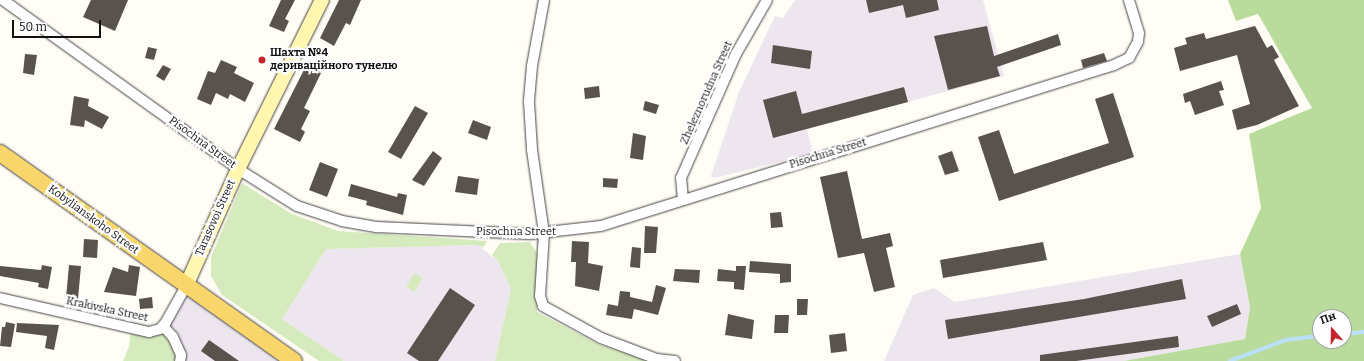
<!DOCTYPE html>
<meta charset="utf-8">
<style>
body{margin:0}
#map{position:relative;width:1364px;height:361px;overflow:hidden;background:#fffdf5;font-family:Bitter,serif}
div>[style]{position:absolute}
.industrial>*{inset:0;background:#eee6ef}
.green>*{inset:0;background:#d5ebbd}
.forest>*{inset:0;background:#b9dc9c}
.stream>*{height:3.5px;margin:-1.75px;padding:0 1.75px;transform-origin:1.75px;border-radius:1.75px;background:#b9e0f7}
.building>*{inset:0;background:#5a524d}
.roads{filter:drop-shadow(0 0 1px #444) drop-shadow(0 0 1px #444)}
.street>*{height:10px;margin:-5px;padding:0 5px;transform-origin:5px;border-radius:5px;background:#fff}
.secondary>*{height:14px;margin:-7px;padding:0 7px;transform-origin:7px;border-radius:7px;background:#fff6b0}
.primary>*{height:16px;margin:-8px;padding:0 8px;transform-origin:8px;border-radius:8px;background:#f9d66b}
.dots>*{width:11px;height:11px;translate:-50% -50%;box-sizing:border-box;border:2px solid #fff;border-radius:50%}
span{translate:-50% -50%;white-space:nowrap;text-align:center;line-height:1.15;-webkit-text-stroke:4px #fff;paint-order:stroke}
.poi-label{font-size:11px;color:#111;font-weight:700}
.left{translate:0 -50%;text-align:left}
.street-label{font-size:11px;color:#111}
.north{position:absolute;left:1312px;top:309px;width:40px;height:40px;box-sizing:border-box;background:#fff;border:1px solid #a0a0a0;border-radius:50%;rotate:340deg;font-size:11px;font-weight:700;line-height:16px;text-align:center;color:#111}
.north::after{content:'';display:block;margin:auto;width:14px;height:18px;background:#c4262e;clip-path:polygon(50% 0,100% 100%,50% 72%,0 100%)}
.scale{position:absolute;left:12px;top:20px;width:89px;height:18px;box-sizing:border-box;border:2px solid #111;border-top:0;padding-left:5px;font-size:12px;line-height:14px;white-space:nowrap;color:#111;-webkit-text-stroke:3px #fff;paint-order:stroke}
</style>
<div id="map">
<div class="industrial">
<div style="clip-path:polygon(795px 0,983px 0,1004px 76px,807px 129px,813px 154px,714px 178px,711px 176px,739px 92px,775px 16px,783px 18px)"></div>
<div style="clip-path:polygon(478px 245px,498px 261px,511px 289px,495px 361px,344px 361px,282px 319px,326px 249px)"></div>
<div style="clip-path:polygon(1240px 254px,1250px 307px,1245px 339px,1124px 361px,884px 361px,913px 295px,934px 288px,955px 302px)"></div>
<div style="clip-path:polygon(186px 286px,294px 361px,180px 361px,166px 322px)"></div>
</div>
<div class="green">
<div style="clip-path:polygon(242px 183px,292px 214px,338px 231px,487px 241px,483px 248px,478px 245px,326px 249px,282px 319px,344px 361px,319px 361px,222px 295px,211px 276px,211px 257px)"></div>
<div style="clip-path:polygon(530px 242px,537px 253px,537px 312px,600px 345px,651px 361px,495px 361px,511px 289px,498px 261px,492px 255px,500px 243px)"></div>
<div style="clip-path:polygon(415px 273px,423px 278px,414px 292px,406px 286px)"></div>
<div style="clip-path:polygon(163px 326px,180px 361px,123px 361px,129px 346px,131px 330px)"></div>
</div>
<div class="forest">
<div style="clip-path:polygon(evenodd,1228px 0,1364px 0,1364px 361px,1124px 361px,1245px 339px,1250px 307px,1240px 254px,1261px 208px,1249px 134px,1312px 108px,1258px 14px,1236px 21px,1228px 0,1320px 317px,1344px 317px,1344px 341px,1320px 341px,1320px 317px)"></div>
</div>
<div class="stream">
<div style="left:1344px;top:334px;width:20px;rotate:-6deg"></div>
<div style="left:1230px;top:361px;width:60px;rotate:-20.6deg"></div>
<div style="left:1286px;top:340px;width:34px;rotate:-7deg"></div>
</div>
<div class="building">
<div style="clip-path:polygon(91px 0,128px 0,115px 31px,83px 17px)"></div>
<div style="clip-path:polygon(281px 0,295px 0,285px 19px,289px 21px,284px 32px,269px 26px)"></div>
<div style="clip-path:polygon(339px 0,361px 0,350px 25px,346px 23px,334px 46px,320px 38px)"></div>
<div style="clip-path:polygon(866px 0,937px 0,939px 10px,906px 18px,903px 5px,869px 13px)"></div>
<div style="clip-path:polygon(987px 26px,994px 56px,1058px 34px,1061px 45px,997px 67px,1000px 76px,948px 90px,934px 36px)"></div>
<div style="clip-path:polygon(1255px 26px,1267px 48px,1272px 45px,1279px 57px,1274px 60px,1299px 106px,1257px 125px,1237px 130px,1232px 110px,1250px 104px,1237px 55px,1180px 71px,1174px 48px,1187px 44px,1185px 38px,1204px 33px,1206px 39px)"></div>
<div style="clip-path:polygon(773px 45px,812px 51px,810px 69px,771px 63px)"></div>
<div style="clip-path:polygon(148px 47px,157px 49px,154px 60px,145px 58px)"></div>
<div style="clip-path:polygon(1104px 53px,1107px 61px,1083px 68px,1081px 60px)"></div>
<div style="clip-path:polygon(25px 54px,37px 55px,34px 75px,23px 73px)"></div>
<div style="clip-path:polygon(221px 60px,237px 67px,234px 73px,254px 83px,245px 102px,230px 94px,228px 99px,216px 93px,211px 105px,197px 99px,208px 71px,215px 73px)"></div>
<div style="clip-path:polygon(309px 60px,324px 67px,304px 108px,310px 111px,301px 129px,305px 132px,300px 142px,274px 129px)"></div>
<div style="clip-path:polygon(163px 65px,171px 69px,164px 81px,156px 76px)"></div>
<div style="clip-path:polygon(1221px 81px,1224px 90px,1219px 91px,1224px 105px,1195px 115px,1190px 101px,1185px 103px,1183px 94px)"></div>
<div style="clip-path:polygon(599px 86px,600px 97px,585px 99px,584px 88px)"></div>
<div style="clip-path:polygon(904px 87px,908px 102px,773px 138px,763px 100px,796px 91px,802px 114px)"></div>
<div style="clip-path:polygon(1113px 93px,1134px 157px,999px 201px,978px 137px,999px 130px,1014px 174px,1109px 143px,1095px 99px)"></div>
<div style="clip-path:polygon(74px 96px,89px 99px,88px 106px,109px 117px,102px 129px,85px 120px,84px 127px,70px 125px)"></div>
<div style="clip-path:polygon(645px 101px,659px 105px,656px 114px,643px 110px)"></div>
<div style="clip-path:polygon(415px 106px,428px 113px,401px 159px,388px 152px)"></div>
<div style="clip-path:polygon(473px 120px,491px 127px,487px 140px,468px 133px)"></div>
<div style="clip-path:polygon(633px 133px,646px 136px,643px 160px,630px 158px)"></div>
<div style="clip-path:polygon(433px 151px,442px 158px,424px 186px,412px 180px)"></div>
<div style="clip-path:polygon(952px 151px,959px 171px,945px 175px,938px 156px)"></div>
<div style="clip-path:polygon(320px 162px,338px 169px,327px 197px,309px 190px)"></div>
<div style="clip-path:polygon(847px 171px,862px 239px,890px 233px,893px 246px,886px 248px,895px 287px,874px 292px,864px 253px,838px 258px,820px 177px)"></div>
<div style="clip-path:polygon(458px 176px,479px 179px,477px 195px,455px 192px)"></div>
<div style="clip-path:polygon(603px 178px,618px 179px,617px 188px,603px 187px)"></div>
<div style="clip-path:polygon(351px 184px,397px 197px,398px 193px,407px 195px,403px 215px,366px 205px,367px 201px,348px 196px)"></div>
<div style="clip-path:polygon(781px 212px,783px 227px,771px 228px,770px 213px)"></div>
<div style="clip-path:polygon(645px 226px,658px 227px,656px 253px,644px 253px)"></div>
<div style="clip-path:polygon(84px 239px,98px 240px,97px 258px,83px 257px)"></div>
<div style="clip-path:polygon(572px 241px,589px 242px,588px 263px,603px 266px,599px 291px,575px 286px,576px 262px,571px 262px)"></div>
<div style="clip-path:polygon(1043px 242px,1047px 260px,943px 278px,940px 260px)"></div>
<div style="clip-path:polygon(632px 247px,641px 248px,640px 268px,630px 267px)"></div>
<div style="clip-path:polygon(750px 261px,791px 264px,791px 282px,780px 283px,780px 274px,749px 272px)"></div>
<div style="clip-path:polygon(42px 265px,52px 267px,48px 289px,38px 287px,39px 283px,0 276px,0 266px,41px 270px)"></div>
<div style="clip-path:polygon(69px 265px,81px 266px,78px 299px,66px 298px)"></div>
<div style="clip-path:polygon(129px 265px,140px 267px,136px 296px,104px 292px,113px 267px,128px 272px)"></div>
<div style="clip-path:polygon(736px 266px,746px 266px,744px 290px,734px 289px,734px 282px,717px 281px,718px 269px,736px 271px)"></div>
<div style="clip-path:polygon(675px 269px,700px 270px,699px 283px,673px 281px)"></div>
<div style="clip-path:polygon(1182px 279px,1186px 299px,948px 339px,945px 320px,1084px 299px)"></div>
<div style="clip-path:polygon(656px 285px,666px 288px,658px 315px,634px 309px,632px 319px,606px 315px,608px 304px,618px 306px,620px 291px,630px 292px,630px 297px,652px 302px)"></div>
<div style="clip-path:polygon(450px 288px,475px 305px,438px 361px,419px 361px,407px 353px)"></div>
<div style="clip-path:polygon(152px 297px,153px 308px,140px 309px,139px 299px)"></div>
<div style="clip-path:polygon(797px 299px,808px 299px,807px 315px,797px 315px)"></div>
<div style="clip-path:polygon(1237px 304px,1241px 314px,1212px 327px,1207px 316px)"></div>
<div style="clip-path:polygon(728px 314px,754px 320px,752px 339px,725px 335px)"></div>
<div style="clip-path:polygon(775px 315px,789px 315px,788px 333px,774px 333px)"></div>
<div style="clip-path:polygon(6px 322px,15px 324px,11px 347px,0 346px,2px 327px,5px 327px)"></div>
<div style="clip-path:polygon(17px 323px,59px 325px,54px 350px,45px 348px,47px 336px,16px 332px)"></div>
<div style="clip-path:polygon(845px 333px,847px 351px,831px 353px,829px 335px)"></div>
<div style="clip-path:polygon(1178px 336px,1179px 347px,1076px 361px,1040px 361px,1040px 355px)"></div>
<div style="clip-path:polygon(209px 340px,239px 361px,215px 361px,201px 351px)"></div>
</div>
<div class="roads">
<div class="street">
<div style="left:3px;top:0;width:289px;rotate:35.7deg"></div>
<div style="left:238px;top:169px;width:70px;rotate:32.1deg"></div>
<div style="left:297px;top:206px;width:47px;rotate:18.4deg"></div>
<div style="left:342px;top:221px;width:36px;rotate:10deg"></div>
<div style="left:377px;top:227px;width:153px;rotate:2.6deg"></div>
<div style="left:530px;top:234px;width:71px;rotate:-6.4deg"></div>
<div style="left:601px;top:226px;width:538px;rotate:-17.42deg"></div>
<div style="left:1114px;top:65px;width:17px;rotate:-25deg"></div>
<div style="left:1129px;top:58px;width:18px;rotate:-61deg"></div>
<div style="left:1138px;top:42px;width:9px;rotate:-84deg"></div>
<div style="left:1139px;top:33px;width:34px;rotate:-107deg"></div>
<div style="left:544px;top:0;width:67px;rotate:100.3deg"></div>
<div style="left:532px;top:66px;width:36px;rotate:95deg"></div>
<div style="left:529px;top:102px;width:48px;rotate:86.4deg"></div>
<div style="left:532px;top:150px;width:84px;rotate:81.8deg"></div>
<div style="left:544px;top:233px;width:63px;rotate:93.6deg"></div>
<div style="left:540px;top:296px;width:10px;rotate:73deg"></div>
<div style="left:543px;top:306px;width:66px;rotate:28.9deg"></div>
<div style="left:601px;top:338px;width:60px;rotate:20.6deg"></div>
<div style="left:657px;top:359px;width:18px;rotate:6deg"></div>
<div style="left:683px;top:200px;width:22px;rotate:-95deg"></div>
<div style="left:681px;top:178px;width:136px;rotate:-66.1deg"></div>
<div style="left:736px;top:54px;width:62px;rotate:-60.1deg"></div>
<div style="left:0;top:298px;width:153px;rotate:12.9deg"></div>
<div style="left:149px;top:332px;width:11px;rotate:-15deg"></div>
<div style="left:160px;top:329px;width:9px;rotate:-49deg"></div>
<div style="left:166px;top:322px;width:41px;rotate:-60.9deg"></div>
<div style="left:163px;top:326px;width:15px;rotate:48deg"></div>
<div style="left:173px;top:337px;width:20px;rotate:66deg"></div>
<div style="left:181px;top:355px;width:6px;rotate:99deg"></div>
</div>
<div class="secondary">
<div style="left:186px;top:286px;width:128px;rotate:-66deg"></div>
<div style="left:238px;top:169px;width:189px;rotate:-63.6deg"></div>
</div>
<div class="primary">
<div style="left:0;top:153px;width:360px;rotate:35.3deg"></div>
</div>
</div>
<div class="dots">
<div style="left:262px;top:60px;background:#c4262e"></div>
</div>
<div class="poi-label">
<span class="left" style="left:270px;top:60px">Шахта №4<br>дериваційного тунелю</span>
</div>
<div class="street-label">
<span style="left:707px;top:93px;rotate:-66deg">Zheleznorudna Street</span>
<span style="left:202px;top:143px;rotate:36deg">Pisochna Street</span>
<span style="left:828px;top:154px;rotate:-17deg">Pisochna Street</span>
<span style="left:216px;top:218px;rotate:-66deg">Tarasovoi Street</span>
<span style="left:93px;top:220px;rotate:36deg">Kobylianskoho Street</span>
<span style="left:516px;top:232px">Pisochna Street</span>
<span style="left:107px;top:310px;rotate:12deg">Krakivska Street</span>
</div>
<div class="north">Пн</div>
<div class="scale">50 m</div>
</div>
